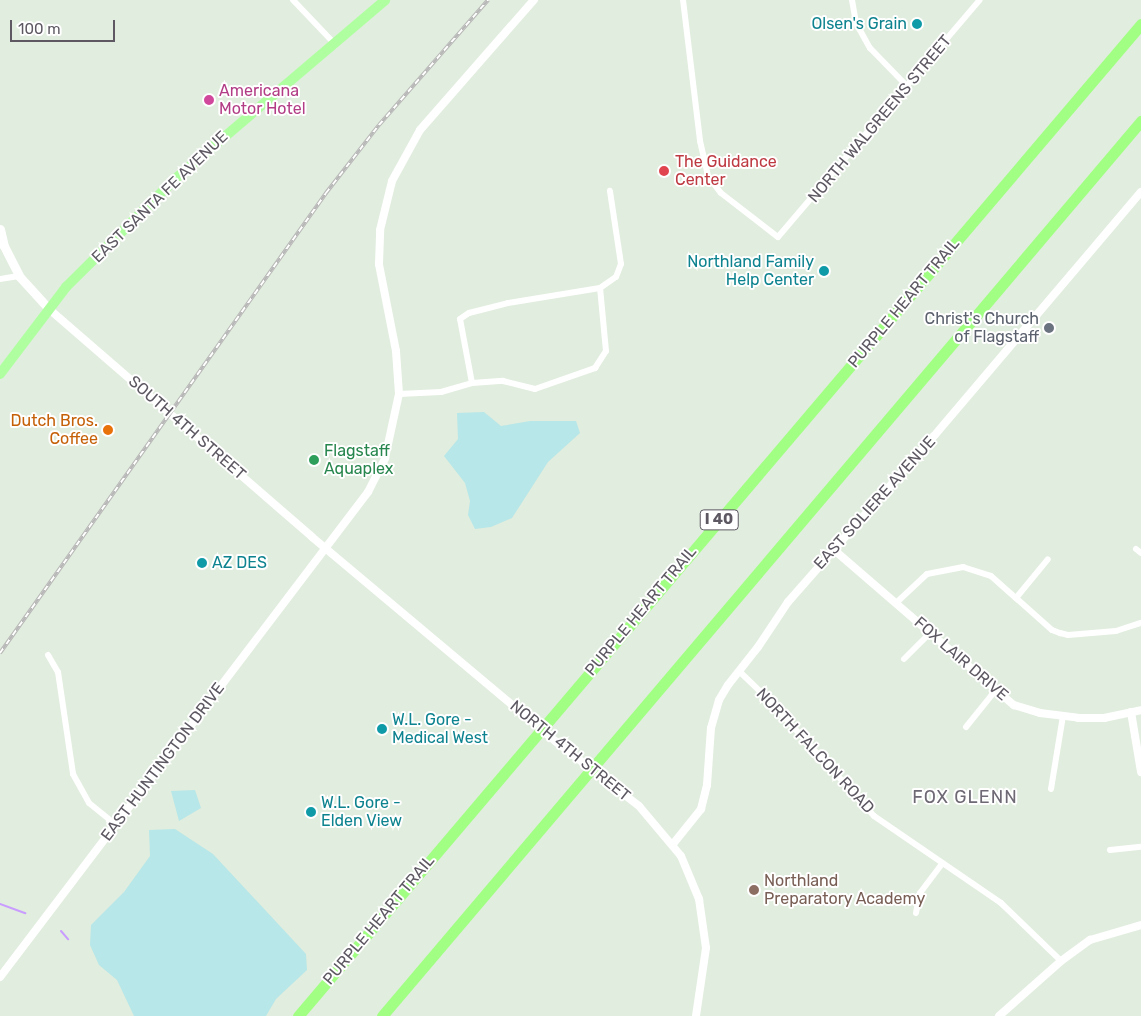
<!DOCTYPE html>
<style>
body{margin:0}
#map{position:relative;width:1141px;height:1016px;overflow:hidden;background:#e1edde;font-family:Rubik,sans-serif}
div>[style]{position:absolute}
.green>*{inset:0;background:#b7e7e8}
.stream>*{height:2px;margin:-1px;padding:0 1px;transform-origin:1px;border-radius:1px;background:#c99cff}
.minor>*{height:6px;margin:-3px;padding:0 3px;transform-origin:3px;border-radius:3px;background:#fff}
.tertiary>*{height:8px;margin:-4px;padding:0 4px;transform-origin:4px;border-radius:4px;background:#fff}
.secondary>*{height:9px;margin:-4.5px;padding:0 4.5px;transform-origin:4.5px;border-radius:4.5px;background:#fff}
.primary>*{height:10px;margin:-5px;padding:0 5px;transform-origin:5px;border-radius:5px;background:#afffa1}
.motorway>*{height:11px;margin:-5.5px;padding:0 5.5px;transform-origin:5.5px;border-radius:5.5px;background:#a1ff83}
.rail>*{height:4px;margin-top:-2px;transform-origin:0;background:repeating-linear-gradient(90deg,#fff 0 5.5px,#b8b7b8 0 11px);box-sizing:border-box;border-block:1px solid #b8b7b8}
.dots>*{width:14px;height:14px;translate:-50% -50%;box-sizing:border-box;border:2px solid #fff;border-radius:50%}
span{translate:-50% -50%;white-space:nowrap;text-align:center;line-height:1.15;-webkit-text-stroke:4px #fff;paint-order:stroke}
.shield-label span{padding:1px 4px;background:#fff;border:1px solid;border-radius:4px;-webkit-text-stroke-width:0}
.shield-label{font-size:15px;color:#5d5862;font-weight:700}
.culture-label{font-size:16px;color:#0d838f}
.right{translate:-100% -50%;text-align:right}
.left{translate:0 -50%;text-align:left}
.hotel-label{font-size:16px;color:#b23c85}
.street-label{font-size:16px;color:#5d5862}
.health-label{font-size:16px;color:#be3a42}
.worship-label{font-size:16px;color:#5b616d}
.food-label{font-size:16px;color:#c56008}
.leisure-label{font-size:16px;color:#27864d}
.education-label{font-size:16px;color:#785e54}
.neighbourhood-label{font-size:18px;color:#6e6974;letter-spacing:1px}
.scale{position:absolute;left:10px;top:20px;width:105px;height:22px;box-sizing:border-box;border:2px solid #5d5862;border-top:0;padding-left:6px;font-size:15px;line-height:18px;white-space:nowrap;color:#5d5862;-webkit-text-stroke:4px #fff;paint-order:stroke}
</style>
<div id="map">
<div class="green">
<div style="clip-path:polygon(484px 412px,501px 426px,530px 421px,576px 421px,580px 433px,548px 462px,512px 518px,491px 527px,475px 529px,468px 515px,470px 501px,465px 483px,444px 456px,458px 439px,457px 413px)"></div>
<div style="clip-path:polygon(195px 790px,201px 808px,179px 821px,171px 791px)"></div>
<div style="clip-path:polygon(175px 829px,213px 854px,306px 954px,307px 970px,276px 999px,266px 1016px,134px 1016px,117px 980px,99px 965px,90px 945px,91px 925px,124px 892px,150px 856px,149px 830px)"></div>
</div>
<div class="stream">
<div style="left:0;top:904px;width:27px;rotate:20deg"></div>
<div style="left:61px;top:931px;width:11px;rotate:49deg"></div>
</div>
<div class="minor">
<div style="left:293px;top:0;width:59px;rotate:46.4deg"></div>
<div style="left:683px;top:0;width:142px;rotate:83.1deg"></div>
<div style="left:700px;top:141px;width:36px;rotate:77deg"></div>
<div style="left:708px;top:176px;width:21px;rotate:53deg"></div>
<div style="left:721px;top:193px;width:72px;rotate:37.7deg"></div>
<div style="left:778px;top:237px;width:311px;rotate:-49.6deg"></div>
<div style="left:852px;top:0;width:23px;rotate:80deg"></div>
<div style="left:856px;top:23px;width:29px;rotate:61deg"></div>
<div style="left:870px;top:48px;width:53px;rotate:45.8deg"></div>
<div style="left:0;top:279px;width:19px;rotate:-9deg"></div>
<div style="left:472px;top:383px;width:65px;rotate:-100.6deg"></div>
<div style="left:460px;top:319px;width:11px;rotate:-34deg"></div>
<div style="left:469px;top:313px;width:40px;rotate:-14.4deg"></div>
<div style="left:508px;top:303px;width:93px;rotate:-9.3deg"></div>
<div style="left:600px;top:288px;width:19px;rotate:-35deg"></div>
<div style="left:616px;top:277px;width:14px;rotate:-69deg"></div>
<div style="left:621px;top:264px;width:74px;rotate:-98.6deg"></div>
<div style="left:399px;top:394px;width:42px;rotate:-2.7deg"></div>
<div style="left:441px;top:392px;width:32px;rotate:-16deg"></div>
<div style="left:472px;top:383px;width:31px;rotate:-4deg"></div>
<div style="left:503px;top:381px;width:33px;rotate:14deg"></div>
<div style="left:535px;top:389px;width:64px;rotate:-19.3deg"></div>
<div style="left:595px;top:368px;width:20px;rotate:-57deg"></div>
<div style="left:606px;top:351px;width:63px;rotate:-95.4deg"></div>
<div style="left:1136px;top:549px;width:6px;rotate:39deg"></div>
<div style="left:1016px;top:598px;width:50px;rotate:-50.6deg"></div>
<div style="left:896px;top:603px;width:42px;rotate:-43.1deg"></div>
<div style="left:927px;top:574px;width:37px;rotate:-11deg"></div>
<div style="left:963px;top:567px;width:29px;rotate:18deg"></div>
<div style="left:991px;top:576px;width:81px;rotate:41.5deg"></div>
<div style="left:1052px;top:630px;width:9px;rotate:21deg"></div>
<div style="left:1060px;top:633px;width:8px;rotate:14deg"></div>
<div style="left:1068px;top:635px;width:48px;rotate:-4.8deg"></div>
<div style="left:1116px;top:631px;width:26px;rotate:-18deg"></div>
<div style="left:48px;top:655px;width:20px;rotate:60deg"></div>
<div style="left:58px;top:672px;width:103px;rotate:81.6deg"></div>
<div style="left:73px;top:774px;width:33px;rotate:61deg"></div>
<div style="left:89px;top:803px;width:33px;rotate:39deg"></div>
<div style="left:904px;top:659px;width:37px;rotate:-45deg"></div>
<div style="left:739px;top:671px;width:39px;rotate:44deg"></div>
<div style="left:767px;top:698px;width:159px;rotate:47.8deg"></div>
<div style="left:874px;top:816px;width:154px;rotate:34.4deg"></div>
<div style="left:1001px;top:903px;width:83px;rotate:44deg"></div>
<div style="left:966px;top:727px;width:46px;rotate:-51.1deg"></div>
<div style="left:1051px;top:789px;width:74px;rotate:-80.7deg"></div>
<div style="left:1110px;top:850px;width:31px;rotate:-6deg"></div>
<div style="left:916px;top:913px;width:20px;rotate:-79deg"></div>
<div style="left:920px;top:893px;width:36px;rotate:-53deg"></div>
</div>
<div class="tertiary">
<div style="left:49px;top:309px;width:348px;rotate:40.9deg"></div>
<div style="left:312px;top:537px;width:317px;rotate:40deg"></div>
<div style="left:555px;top:741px;width:106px;rotate:37.7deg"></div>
<div style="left:639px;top:806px;width:65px;rotate:50deg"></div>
<div style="left:681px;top:856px;width:47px;rotate:67.3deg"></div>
<div style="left:699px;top:899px;width:49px;rotate:81.9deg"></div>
<div style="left:706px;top:948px;width:69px;rotate:98.4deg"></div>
<div style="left:833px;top:549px;width:239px;rotate:40.8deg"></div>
<div style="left:1014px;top:705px;width:27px;rotate:17deg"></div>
<div style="left:1040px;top:713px;width:38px;rotate:7deg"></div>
<div style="left:1078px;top:718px;width:26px"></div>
<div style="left:1104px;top:718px;width:38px;rotate:-12deg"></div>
<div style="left:1131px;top:712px;width:61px;rotate:80.5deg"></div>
<div style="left:673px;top:844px;width:45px;rotate:-51.3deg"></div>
<div style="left:701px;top:809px;width:25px;rotate:-76deg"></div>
<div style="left:707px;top:785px;width:57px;rotate:-86deg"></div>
<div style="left:711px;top:728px;width:29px;rotate:-74deg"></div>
<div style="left:719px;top:700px;width:17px;rotate:-59deg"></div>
<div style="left:728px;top:685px;width:48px;rotate:-51.7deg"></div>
<div style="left:758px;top:647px;width:54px;rotate:-56.3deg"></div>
<div style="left:788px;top:602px;width:221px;rotate:-48.7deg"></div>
<div style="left:934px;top:436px;width:320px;rotate:-49.7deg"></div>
<div style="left:0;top:977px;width:609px;rotate:-52.81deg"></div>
<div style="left:368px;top:492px;width:38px;rotate:-63deg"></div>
<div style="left:385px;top:458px;width:66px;rotate:-77.7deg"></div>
<div style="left:399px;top:394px;width:43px;rotate:-94deg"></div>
<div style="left:396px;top:351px;width:89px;rotate:-101.1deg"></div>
<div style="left:379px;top:264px;width:34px;rotate:-88deg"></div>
<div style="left:380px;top:230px;width:50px;rotate:-76.2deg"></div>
<div style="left:392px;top:181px;width:58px;rotate:-61.2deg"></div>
<div style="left:420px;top:130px;width:173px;rotate:-48.8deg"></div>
<div style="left:999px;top:1016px;width:83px;rotate:-41.6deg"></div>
<div style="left:1061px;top:961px;width:36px;rotate:-36deg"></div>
<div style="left:1090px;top:940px;width:53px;rotate:-16.4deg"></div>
</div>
<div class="secondary">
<div style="left:0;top:229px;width:17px;rotate:77deg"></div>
<div style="left:4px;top:246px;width:34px;rotate:63deg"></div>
<div style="left:19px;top:276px;width:45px;rotate:47.7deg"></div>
</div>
<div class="primary">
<div style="left:0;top:374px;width:109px;rotate:-52.8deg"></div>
<div style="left:66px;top:287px;width:153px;rotate:-44.7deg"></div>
<div style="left:175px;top:179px;width:276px;rotate:-40.4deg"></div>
</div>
<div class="motorway">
<div style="left:298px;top:1016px;width:1302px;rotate:-49.64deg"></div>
<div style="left:382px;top:1016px;width:1174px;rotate:-49.7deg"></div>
</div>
<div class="rail">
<div style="left:0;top:653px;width:564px;rotate:-54.67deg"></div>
<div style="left:326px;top:193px;width:86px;rotate:-52.1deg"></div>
<div style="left:379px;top:125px;width:166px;rotate:-48.9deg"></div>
</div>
<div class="dots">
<div style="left:917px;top:24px;background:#0f9aa8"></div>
<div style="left:209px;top:100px;background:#d1479c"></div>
<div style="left:664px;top:171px;background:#e0444e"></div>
<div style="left:824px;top:271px;background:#0f9aa8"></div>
<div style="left:1049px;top:328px;background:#6b7280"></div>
<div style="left:108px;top:430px;background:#e8710a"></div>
<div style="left:314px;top:460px;background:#2e9e5b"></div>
<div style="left:202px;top:563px;background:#0f9aa8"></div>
<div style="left:382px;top:729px;background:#0f9aa8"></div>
<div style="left:311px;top:812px;background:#0f9aa8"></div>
<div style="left:754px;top:890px;background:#8d6e63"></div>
</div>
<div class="shield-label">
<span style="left:719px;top:520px">I 40</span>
</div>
<div class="culture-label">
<span class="right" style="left:907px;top:24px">Olsen's Grain</span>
<span class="right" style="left:814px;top:271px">Northland Family<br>Help Center</span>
<span class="left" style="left:212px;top:563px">AZ DES</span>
<span class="left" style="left:392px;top:729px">W.L. Gore -<br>Medical West</span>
<span class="left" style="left:321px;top:812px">W.L. Gore -<br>Elden View</span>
</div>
<div class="hotel-label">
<span class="left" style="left:219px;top:100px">Americana<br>Motor Hotel</span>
</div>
<div class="street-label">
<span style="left:880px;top:119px;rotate:-50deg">NORTH WALGREENS STREET</span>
<span style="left:160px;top:197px;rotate:-44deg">EAST SANTA FE AVENUE</span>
<span style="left:904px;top:303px;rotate:-50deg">PURPLE HEART TRAIL</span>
<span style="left:187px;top:428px;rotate:41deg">SOUTH 4TH STREET</span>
<span style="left:875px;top:503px;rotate:-48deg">EAST SOLIERE AVENUE</span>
<span style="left:641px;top:611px;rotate:-50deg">PURPLE HEART TRAIL</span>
<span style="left:961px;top:659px;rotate:41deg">FOX LAIR DRIVE</span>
<span style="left:570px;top:751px;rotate:39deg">NORTH 4TH STREET</span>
<span style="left:815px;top:751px;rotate:47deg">NORTH FALCON ROAD</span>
<span style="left:163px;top:762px;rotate:-53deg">EAST HUNTINGTON DRIVE</span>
<span style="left:379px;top:920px;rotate:-50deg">PURPLE HEART TRAIL</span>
</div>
<div class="health-label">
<span class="left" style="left:675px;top:171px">The Guidance<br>Center</span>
</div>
<div class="worship-label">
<span class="right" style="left:1039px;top:328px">Christ's Church<br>of Flagstaff</span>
</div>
<div class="food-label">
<span class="right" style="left:98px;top:430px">Dutch Bros.<br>Coffee</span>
</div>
<div class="leisure-label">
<span class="left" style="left:324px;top:460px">Flagstaff<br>Aquaplex</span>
</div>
<div class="education-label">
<span class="left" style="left:764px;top:890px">Northland<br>Preparatory Academy</span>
</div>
<div class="neighbourhood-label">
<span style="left:965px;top:797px">FOX GLENN</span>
</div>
<div class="scale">100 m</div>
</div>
